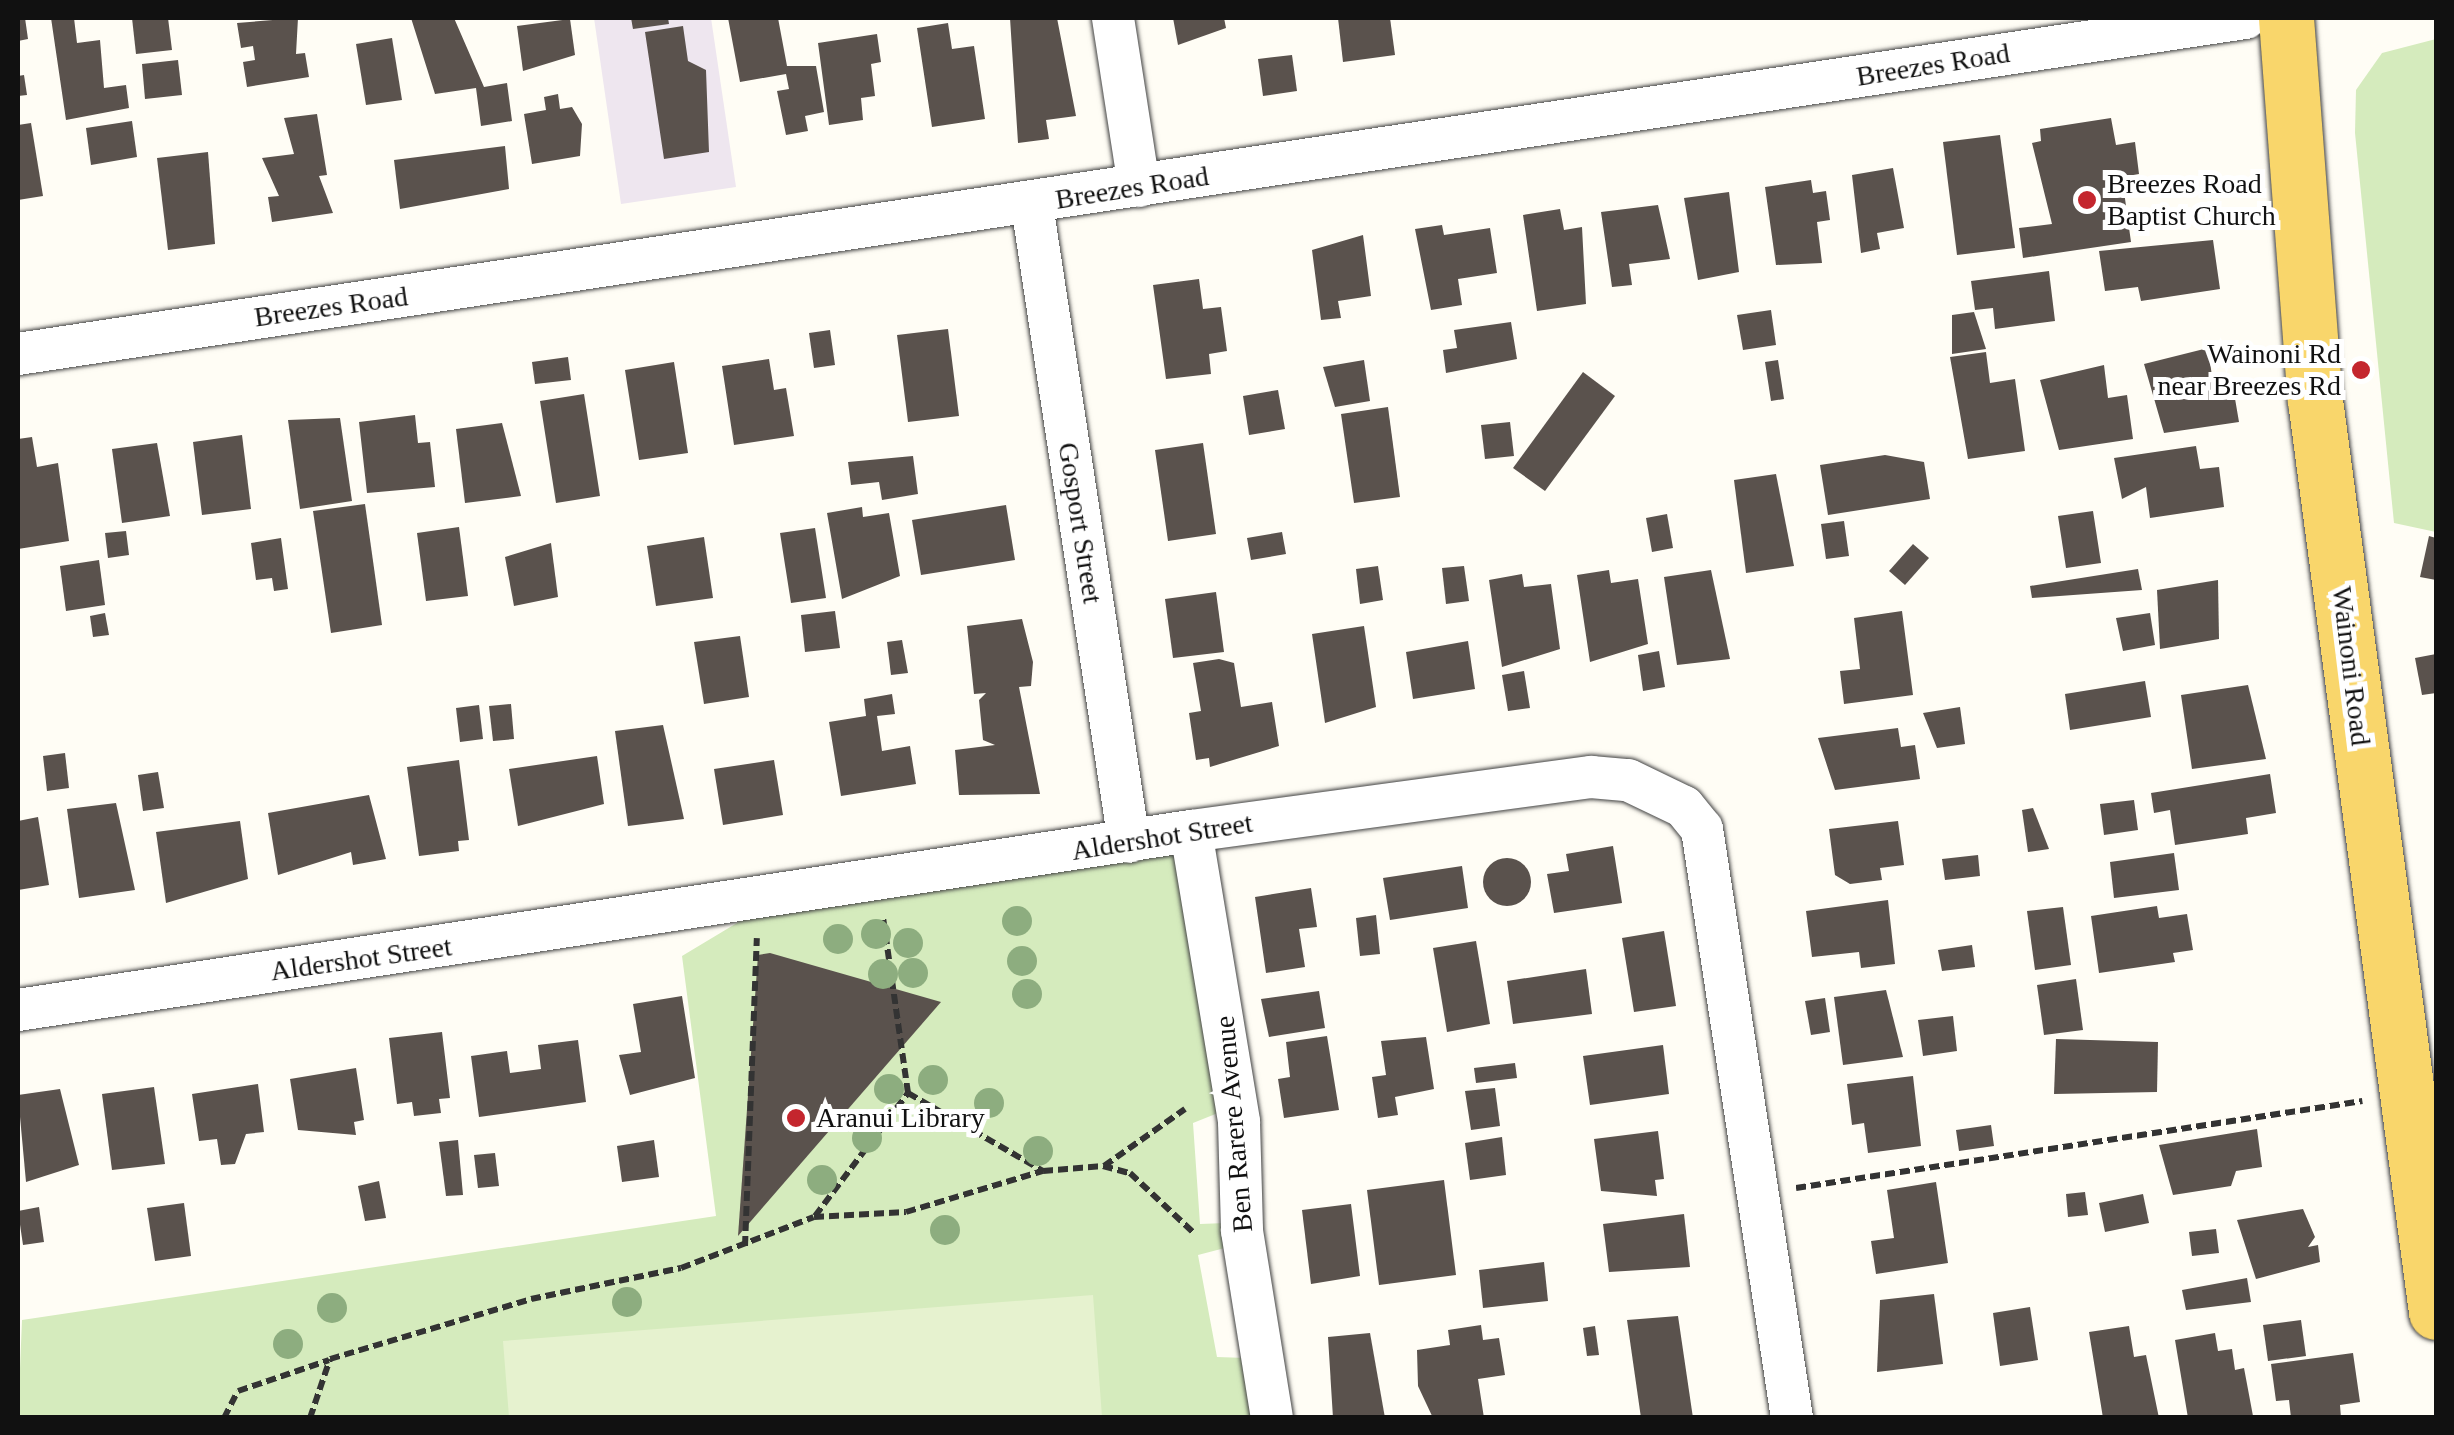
<!DOCTYPE html>
<style>
body{margin:0}
#map{position:relative;width:2454px;height:1435px;overflow:hidden;background:#fffdf5;font-family:Georgia,serif}
div>[style]{position:absolute}
.industrial>*{inset:0;background:#eee6ef}
.green>*{inset:0;background:#d5ebbd}
.pitch>*{inset:0;background:#e6f2cf}
.building>*{inset:0;background:#5a524d}
.round{border-radius:50%}
.path>*{height:6px;margin-top:-3px;transform-origin:0;background:repeating-linear-gradient(90deg,#333 0 10px,transparent 0 15px)}
.roads{filter:drop-shadow(0 0 2px #444) drop-shadow(0 0 2px #444)}
.minor>*{height:42px;margin:-21px;padding:0 21px;transform-origin:21px;border-radius:21px;background:#fff}
.major>*{height:55px;margin:-27.5px;padding:0 27.5px;transform-origin:27.5px;border-radius:27.5px;background:#f9d66b}
.trees>*{width:30px;height:30px;margin:-15px;border-radius:50%;background:#8dad7f}
.dots>*{width:28px;height:28px;translate:-50% -50%;box-sizing:border-box;border:5px solid #fff;border-radius:50%}
span{translate:-50% -50%;white-space:nowrap;text-align:center;line-height:1.15;-webkit-text-stroke:10px #fff;paint-order:stroke}
.street-label{font-size:28px;color:#111}
.poi-label{font-size:28px;color:#111}
.left{translate:0 -50%;text-align:left}
.right{translate:-100% -50%;text-align:right}
.frame{position:absolute;inset:0;border:20px solid #111;pointer-events:none}
</style>
<div id="map">
<div class="industrial">
<div style="clip-path:polygon(594px 18px,711px 18px,736px 187px,621px 204px)"></div>
</div>
<div class="green">
<div style="clip-path:polygon(2436px 39px,2436px 532px,2394px 523px,2355px 133px,2356px 90px,2382px 53px)"></div>
<div style="clip-path:polygon(1191px 831px,1218px 1113px,1193px 1123px,1200px 1224px,1226px 1223px,1244px 1243px,1198px 1255px,1217px 1357px,1246px 1358px,1272px 1417px,18px 1417px,22px 1320px,716px 1216px,682px 956px,780px 897px)"></div>
</div>
<div class="pitch">
<div style="clip-path:polygon(1093px 1295px,1102px 1417px,509px 1417px,503px 1341px)"></div>
</div>
<div class="building">
<div style="clip-path:polygon(18px 18px,25px 18px,28px 39px,18px 41px)"></div>
<div style="clip-path:polygon(51px 18px,74px 18px,77px 43px,100px 40px,104px 88px,126px 85px,129px 108px,66px 120px)"></div>
<div style="clip-path:polygon(132px 18px,168px 18px,172px 50px,136px 54px)"></div>
<div style="clip-path:polygon(298px 18px,296px 54px,305px 53px,309px 77px,247px 87px,243px 62px,255px 60px,253px 46px,241px 48px,237px 23px)"></div>
<div style="clip-path:polygon(411px 18px,454px 18px,484px 87px,507px 83px,512px 121px,481px 126px,476px 88px,435px 94px)"></div>
<div style="clip-path:polygon(631px 18px,668px 18px,669px 24px,633px 29px)"></div>
<div style="clip-path:polygon(728px 18px,778px 18px,787px 66px,816px 66px,824px 112px,805px 116px,808px 131px,786px 135px,777px 91px,789px 89px,786px 74px,740px 82px)"></div>
<div style="clip-path:polygon(1010px 18px,1057px 18px,1076px 116px,1046px 120px,1049px 139px,1018px 143px)"></div>
<div style="clip-path:polygon(1173px 18px,1224px 18px,1226px 28px,1178px 45px)"></div>
<div style="clip-path:polygon(1338px 18px,1390px 18px,1395px 55px,1343px 62px)"></div>
<div style="clip-path:polygon(570px 19px,575px 55px,523px 71px,517px 26px)"></div>
<div style="clip-path:polygon(948px 23px,952px 49px,974px 46px,985px 119px,932px 127px,917px 28px)"></div>
<div style="clip-path:polygon(683px 26px,688px 61px,706px 70px,709px 152px,664px 159px,645px 32px)"></div>
<div style="clip-path:polygon(877px 34px,881px 62px,871px 64px,875px 96px,861px 98px,863px 120px,829px 125px,818px 43px)"></div>
<div style="clip-path:polygon(392px 38px,402px 100px,366px 105px,356px 44px)"></div>
<div style="clip-path:polygon(1292px 55px,1297px 91px,1263px 96px,1258px 59px)"></div>
<div style="clip-path:polygon(178px 60px,182px 95px,145px 99px,142px 64px)"></div>
<div style="clip-path:polygon(24px 75px,27px 95px,18px 96px,18px 76px)"></div>
<div style="clip-path:polygon(558px 94px,560px 109px,572px 107px,582px 124px,580px 156px,532px 164px,524px 114px,546px 110px,544px 97px)"></div>
<div style="clip-path:polygon(317px 114px,327px 175px,319px 176px,333px 213px,272px 222px,268px 197px,279px 196px,262px 158px,294px 154px,284px 118px)"></div>
<div style="clip-path:polygon(2111px 118px,2116px 145px,2135px 142px,2139px 174px,2122px 177px,2131px 242px,2023px 258px,2019px 228px,2052px 224px,2032px 143px,2041px 141px,2040px 129px)"></div>
<div style="clip-path:polygon(132px 121px,137px 157px,91px 165px,86px 128px)"></div>
<div style="clip-path:polygon(31px 123px,43px 196px,18px 200px,18px 125px)"></div>
<div style="clip-path:polygon(2000px 135px,2015px 248px,1957px 255px,1943px 142px)"></div>
<div style="clip-path:polygon(505px 146px,509px 189px,400px 209px,394px 160px)"></div>
<div style="clip-path:polygon(208px 152px,215px 244px,168px 250px,157px 158px)"></div>
<div style="clip-path:polygon(1893px 168px,1904px 228px,1877px 233px,1880px 249px,1861px 253px,1852px 175px)"></div>
<div style="clip-path:polygon(1811px 180px,1813px 193px,1826px 191px,1830px 220px,1817px 222px,1822px 263px,1776px 265px,1765px 187px)"></div>
<div style="clip-path:polygon(1729px 192px,1739px 272px,1698px 280px,1684px 198px)"></div>
<div style="clip-path:polygon(1658px 205px,1670px 259px,1629px 264px,1632px 285px,1612px 287px,1601px 212px)"></div>
<div style="clip-path:polygon(1560px 209px,1564px 230px,1582px 227px,1586px 304px,1537px 311px,1523px 215px)"></div>
<div style="clip-path:polygon(1442px 225px,1444px 235px,1490px 228px,1497px 273px,1458px 279px,1462px 305px,1431px 310px,1415px 229px)"></div>
<div style="clip-path:polygon(1363px 235px,1371px 296px,1338px 301px,1341px 318px,1321px 320px,1312px 250px)"></div>
<div style="clip-path:polygon(2213px 240px,2220px 289px,2141px 301px,2138px 287px,2105px 291px,2099px 251px)"></div>
<div style="clip-path:polygon(2049px 271px,2055px 321px,1995px 329px,1993px 308px,1975px 310px,1971px 281px)"></div>
<div style="clip-path:polygon(1199px 279px,1203px 309px,1221px 307px,1227px 351px,1209px 354px,1211px 374px,1166px 379px,1153px 285px)"></div>
<div style="clip-path:polygon(1771px 310px,1776px 345px,1743px 350px,1737px 315px)"></div>
<div style="clip-path:polygon(1974px 312px,1986px 349px,1952px 354px,1952px 315px)"></div>
<div style="clip-path:polygon(1511px 322px,1517px 359px,1446px 373px,1443px 350px,1457px 348px,1454px 330px)"></div>
<div style="clip-path:polygon(948px 329px,959px 416px,908px 422px,897px 335px)"></div>
<div style="clip-path:polygon(830px 330px,835px 365px,814px 368px,809px 333px)"></div>
<div style="clip-path:polygon(2208px 348px,2213px 383px,2232px 381px,2239px 422px,2164px 433px,2144px 364px)"></div>
<div style="clip-path:polygon(1986px 352px,1990px 383px,2015px 379px,2025px 451px,1968px 459px,1950px 357px)"></div>
<div style="clip-path:polygon(568px 357px,571px 380px,535px 384px,532px 362px)"></div>
<div style="clip-path:polygon(769px 359px,774px 390px,786px 388px,794px 436px,734px 445px,722px 366px)"></div>
<div style="clip-path:polygon(1364px 360px,1370px 401px,1335px 407px,1323px 367px)"></div>
<div style="clip-path:polygon(1778px 360px,1784px 399px,1771px 401px,1765px 362px)"></div>
<div style="clip-path:polygon(674px 362px,688px 453px,639px 460px,625px 370px)"></div>
<div style="clip-path:polygon(2104px 365px,2108px 398px,2127px 395px,2133px 439px,2059px 450px,2040px 380px)"></div>
<div style="clip-path:polygon(1583px 372px,1615px 396px,1545px 491px,1513px 468px)"></div>
<div style="clip-path:polygon(1278px 390px,1285px 429px,1249px 435px,1243px 396px)"></div>
<div style="clip-path:polygon(584px 394px,600px 496px,556px 503px,540px 401px)"></div>
<div style="clip-path:polygon(1388px 407px,1400px 497px,1354px 503px,1341px 414px)"></div>
<div style="clip-path:polygon(415px 415px,418px 443px,430px 442px,435px 487px,367px 493px,359px 422px)"></div>
<div style="clip-path:polygon(340px 418px,352px 501px,300px 509px,288px 420px)"></div>
<div style="clip-path:polygon(1510px 422px,1514px 456px,1485px 459px,1481px 425px)"></div>
<div style="clip-path:polygon(502px 423px,521px 496px,465px 503px,456px 429px)"></div>
<div style="clip-path:polygon(242px 435px,251px 509px,202px 515px,193px 442px)"></div>
<div style="clip-path:polygon(32px 437px,37px 467px,58px 463px,69px 541px,18px 549px,18px 439px)"></div>
<div style="clip-path:polygon(157px 443px,170px 516px,122px 523px,112px 449px)"></div>
<div style="clip-path:polygon(1203px 443px,1216px 534px,1168px 541px,1155px 450px)"></div>
<div style="clip-path:polygon(2196px 446px,2200px 469px,2219px 467px,2224px 507px,2150px 518px,2146px 487px,2122px 499px,2114px 458px)"></div>
<div style="clip-path:polygon(1885px 455px,1924px 462px,1930px 499px,1828px 515px,1820px 465px)"></div>
<div style="clip-path:polygon(913px 456px,918px 494px,882px 500px,879px 482px,851px 485px,848px 462px)"></div>
<div style="clip-path:polygon(1776px 474px,1794px 566px,1746px 573px,1734px 480px)"></div>
<div style="clip-path:polygon(365px 504px,382px 625px,331px 633px,313px 511px)"></div>
<div style="clip-path:polygon(1006px 505px,1015px 560px,921px 575px,912px 520px)"></div>
<div style="clip-path:polygon(862px 507px,863px 517px,889px 513px,900px 576px,842px 599px,827px 513px)"></div>
<div style="clip-path:polygon(2093px 511px,2101px 563px,2066px 568px,2058px 516px)"></div>
<div style="clip-path:polygon(1667px 514px,1673px 548px,1652px 552px,1646px 518px)"></div>
<div style="clip-path:polygon(1844px 521px,1849px 556px,1826px 559px,1821px 524px)"></div>
<div style="clip-path:polygon(459px 527px,468px 596px,426px 601px,417px 533px)"></div>
<div style="clip-path:polygon(815px 528px,826px 598px,791px 603px,780px 533px)"></div>
<div style="clip-path:polygon(126px 531px,129px 555px,108px 558px,105px 533px)"></div>
<div style="clip-path:polygon(1282px 532px,1286px 554px,1251px 560px,1247px 538px)"></div>
<div style="clip-path:polygon(2429px 536px,2436px 538px,2436px 580px,2420px 577px)"></div>
<div style="clip-path:polygon(704px 537px,713px 598px,656px 606px,647px 546px)"></div>
<div style="clip-path:polygon(281px 538px,288px 589px,274px 591px,272px 578px,256px 580px,251px 543px)"></div>
<div style="clip-path:polygon(551px 543px,558px 597px,514px 606px,505px 557px)"></div>
<div style="clip-path:polygon(1913px 544px,1929px 558px,1905px 585px,1889px 571px)"></div>
<div style="clip-path:polygon(99px 560px,105px 605px,66px 611px,60px 566px)"></div>
<div style="clip-path:polygon(1378px 566px,1383px 600px,1360px 604px,1356px 569px)"></div>
<div style="clip-path:polygon(1464px 566px,1469px 601px,1446px 604px,1442px 568px)"></div>
<div style="clip-path:polygon(2138px 569px,2142px 590px,2032px 598px,2030px 586px)"></div>
<div style="clip-path:polygon(1609px 570px,1611px 583px,1638px 579px,1648px 644px,1590px 662px,1577px 575px)"></div>
<div style="clip-path:polygon(1711px 570px,1730px 659px,1677px 665px,1664px 577px)"></div>
<div style="clip-path:polygon(1522px 574px,1524px 587px,1551px 584px,1560px 649px,1502px 667px,1489px 580px)"></div>
<div style="clip-path:polygon(2218px 580px,2219px 639px,2160px 649px,2157px 590px)"></div>
<div style="clip-path:polygon(1216px 592px,1224px 652px,1173px 658px,1165px 599px)"></div>
<div style="clip-path:polygon(835px 611px,840px 648px,805px 652px,801px 615px)"></div>
<div style="clip-path:polygon(1902px 611px,1913px 695px,1844px 704px,1840px 671px,1860px 669px,1854px 618px)"></div>
<div style="clip-path:polygon(105px 613px,109px 635px,93px 637px,90px 616px)"></div>
<div style="clip-path:polygon(2150px 613px,2155px 645px,2123px 651px,2116px 618px)"></div>
<div style="clip-path:polygon(1022px 619px,1033px 662px,1031px 686px,1019px 687px,1040px 794px,959px 795px,955px 750px,995px 745px,983px 740px,979px 700px,986px 693px,974px 694px,967px 626px)"></div>
<div style="clip-path:polygon(1364px 626px,1376px 707px,1325px 723px,1312px 634px)"></div>
<div style="clip-path:polygon(740px 636px,749px 697px,704px 704px,694px 642px)"></div>
<div style="clip-path:polygon(902px 640px,908px 673px,891px 675px,887px 642px)"></div>
<div style="clip-path:polygon(1468px 641px,1475px 689px,1413px 699px,1406px 652px)"></div>
<div style="clip-path:polygon(1659px 651px,1665px 687px,1643px 691px,1638px 655px)"></div>
<div style="clip-path:polygon(2436px 654px,2436px 693px,2422px 695px,2415px 658px)"></div>
<div style="clip-path:polygon(1219px 659px,1234px 663px,1241px 707px,1272px 702px,1279px 746px,1210px 767px,1209px 758px,1196px 760px,1189px 713px,1201px 711px,1193px 663px)"></div>
<div style="clip-path:polygon(1524px 671px,1530px 708px,1508px 711px,1502px 675px)"></div>
<div style="clip-path:polygon(2145px 681px,2151px 717px,2070px 730px,2065px 694px)"></div>
<div style="clip-path:polygon(2248px 685px,2266px 759px,2192px 769px,2181px 695px)"></div>
<div style="clip-path:polygon(892px 694px,895px 714px,877px 716px,882px 751px,910px 746px,916px 784px,841px 796px,829px 722px,866px 716px,864px 699px)"></div>
<div style="clip-path:polygon(511px 704px,514px 739px,493px 741px,489px 706px)"></div>
<div style="clip-path:polygon(479px 705px,483px 739px,460px 742px,456px 708px)"></div>
<div style="clip-path:polygon(1960px 707px,1965px 744px,1937px 748px,1923px 713px)"></div>
<div style="clip-path:polygon(663px 725px,684px 819px,628px 826px,615px 731px)"></div>
<div style="clip-path:polygon(1898px 728px,1901px 747px,1915px 745px,1920px 779px,1835px 790px,1818px 738px)"></div>
<div style="clip-path:polygon(65px 753px,69px 788px,47px 791px,43px 756px)"></div>
<div style="clip-path:polygon(597px 756px,604px 804px,518px 826px,509px 769px)"></div>
<div style="clip-path:polygon(459px 760px,469px 840px,458px 841px,459px 851px,419px 856px,407px 767px)"></div>
<div style="clip-path:polygon(774px 760px,783px 815px,723px 825px,714px 769px)"></div>
<div style="clip-path:polygon(158px 772px,164px 808px,143px 811px,138px 775px)"></div>
<div style="clip-path:polygon(2270px 774px,2276px 813px,2246px 818px,2248px 834px,2175px 845px,2170px 810px,2154px 813px,2151px 793px)"></div>
<div style="clip-path:polygon(369px 795px,386px 859px,353px 865px,351px 852px,278px 875px,268px 813px)"></div>
<div style="clip-path:polygon(2134px 800px,2138px 830px,2104px 835px,2100px 804px)"></div>
<div style="clip-path:polygon(116px 803px,135px 890px,79px 898px,67px 809px)"></div>
<div style="clip-path:polygon(2033px 808px,2049px 849px,2028px 852px,2022px 810px)"></div>
<div style="clip-path:polygon(38px 817px,49px 885px,18px 890px,18px 821px)"></div>
<div style="clip-path:polygon(240px 821px,248px 879px,166px 903px,156px 832px)"></div>
<div style="clip-path:polygon(1898px 821px,1904px 865px,1880px 868px,1882px 880px,1850px 884px,1835px 875px,1829px 829px)"></div>
<div style="clip-path:polygon(1613px 846px,1622px 903px,1554px 913px,1547px 874px,1569px 871px,1566px 854px)"></div>
<div style="clip-path:polygon(2174px 853px,2179px 890px,2114px 898px,2110px 862px)"></div>
<div style="clip-path:polygon(1978px 855px,1980px 876px,1945px 880px,1942px 859px)"></div>
<div class="round" style="left:1483px;top:858px;width:48px;height:48px"></div>
<div style="clip-path:polygon(1462px 866px,1468px 908px,1390px 920px,1383px 878px)"></div>
<div style="clip-path:polygon(1311px 888px,1317px 927px,1299px 929px,1305px 967px,1266px 973px,1255px 897px)"></div>
<div style="clip-path:polygon(1888px 900px,1895px 964px,1861px 968px,1859px 952px,1812px 957px,1806px 911px)"></div>
<div style="clip-path:polygon(2157px 906px,2159px 918px,2187px 914px,2193px 950px,2173px 953px,2175px 962px,2099px 973px,2091px 916px)"></div>
<div style="clip-path:polygon(2063px 907px,2071px 965px,2035px 970px,2027px 911px)"></div>
<div style="clip-path:polygon(1376px 915px,1380px 954px,1360px 956px,1356px 918px)"></div>
<div style="clip-path:polygon(1664px 931px,1676px 1006px,1634px 1012px,1622px 938px)"></div>
<div style="clip-path:polygon(1476px 941px,1490px 1024px,1447px 1032px,1433px 948px)"></div>
<div style="clip-path:polygon(1972px 945px,1975px 967px,1942px 971px,1938px 950px)"></div>
<div style="clip-path:polygon(770px 953px,941px 1002px,738px 1236px,758px 955px)"></div>
<div style="clip-path:polygon(1586px 969px,1592px 1014px,1513px 1024px,1507px 981px)"></div>
<div style="clip-path:polygon(2076px 979px,2083px 1030px,2044px 1035px,2037px 985px)"></div>
<div style="clip-path:polygon(1886px 990px,1903px 1057px,1843px 1065px,1834px 997px)"></div>
<div style="clip-path:polygon(1319px 991px,1325px 1028px,1269px 1037px,1261px 999px)"></div>
<div style="clip-path:polygon(682px 996px,695px 1078px,630px 1095px,619px 1055px,641px 1052px,633px 1004px)"></div>
<div style="clip-path:polygon(1825px 998px,1830px 1032px,1811px 1035px,1805px 1001px)"></div>
<div style="clip-path:polygon(1953px 1016px,1957px 1051px,1923px 1056px,1918px 1020px)"></div>
<div style="clip-path:polygon(442px 1032px,450px 1098px,439px 1099px,441px 1113px,414px 1116px,412px 1102px,397px 1104px,389px 1038px)"></div>
<div style="clip-path:polygon(1327px 1036px,1339px 1110px,1284px 1118px,1278px 1079px,1290px 1077px,1286px 1042px)"></div>
<div style="clip-path:polygon(1426px 1037px,1434px 1089px,1395px 1097px,1398px 1115px,1378px 1118px,1372px 1077px,1386px 1075px,1381px 1041px)"></div>
<div style="clip-path:polygon(2056px 1039px,2158px 1042px,2157px 1092px,2054px 1094px)"></div>
<div style="clip-path:polygon(578px 1040px,586px 1102px,479px 1117px,471px 1056px,507px 1051px,510px 1073px,541px 1069px,538px 1045px)"></div>
<div style="clip-path:polygon(1663px 1045px,1669px 1094px,1590px 1105px,1583px 1056px)"></div>
<div style="clip-path:polygon(1515px 1063px,1517px 1078px,1476px 1083px,1474px 1068px)"></div>
<div style="clip-path:polygon(356px 1068px,364px 1120px,354px 1122px,356px 1135px,298px 1130px,290px 1079px)"></div>
<div style="clip-path:polygon(1913px 1076px,1921px 1146px,1868px 1153px,1864px 1123px,1852px 1125px,1847px 1084px)"></div>
<div style="clip-path:polygon(258px 1084px,264px 1132px,246px 1134px,235px 1164px,221px 1165px,217px 1139px,199px 1141px,192px 1094px)"></div>
<div style="clip-path:polygon(154px 1087px,165px 1164px,112px 1170px,102px 1094px)"></div>
<div style="clip-path:polygon(1495px 1088px,1500px 1126px,1471px 1130px,1465px 1091px)"></div>
<div style="clip-path:polygon(60px 1089px,79px 1165px,26px 1182px,18px 1095px)"></div>
<div style="clip-path:polygon(1991px 1125px,1994px 1146px,1959px 1151px,1956px 1130px)"></div>
<div style="clip-path:polygon(2257px 1129px,2262px 1167px,2236px 1171px,2231px 1186px,2173px 1195px,2159px 1145px)"></div>
<div style="clip-path:polygon(1658px 1131px,1664px 1179px,1655px 1180px,1657px 1196px,1601px 1191px,1594px 1139px)"></div>
<div style="clip-path:polygon(1502px 1137px,1506px 1175px,1470px 1180px,1465px 1143px)"></div>
<div style="clip-path:polygon(458px 1140px,463px 1195px,446px 1196px,439px 1142px)"></div>
<div style="clip-path:polygon(654px 1140px,659px 1177px,622px 1182px,617px 1146px)"></div>
<div style="clip-path:polygon(495px 1153px,499px 1186px,478px 1188px,474px 1155px)"></div>
<div style="clip-path:polygon(1444px 1180px,1456px 1275px,1379px 1285px,1367px 1190px)"></div>
<div style="clip-path:polygon(379px 1181px,386px 1218px,365px 1221px,358px 1186px)"></div>
<div style="clip-path:polygon(1936px 1182px,1948px 1263px,1876px 1274px,1871px 1241px,1894px 1238px,1887px 1190px)"></div>
<div style="clip-path:polygon(2085px 1192px,2088px 1215px,2068px 1217px,2066px 1194px)"></div>
<div style="clip-path:polygon(2143px 1194px,2149px 1223px,2105px 1232px,2099px 1203px)"></div>
<div style="clip-path:polygon(184px 1203px,191px 1256px,155px 1261px,147px 1208px)"></div>
<div style="clip-path:polygon(1351px 1204px,1360px 1276px,1311px 1284px,1302px 1210px)"></div>
<div style="clip-path:polygon(39px 1207px,44px 1242px,23px 1245px,18px 1211px)"></div>
<div style="clip-path:polygon(2303px 1209px,2315px 1237px,2308px 1247px,2318px 1245px,2320px 1262px,2256px 1279px,2237px 1220px)"></div>
<div style="clip-path:polygon(1684px 1214px,1690px 1267px,1609px 1272px,1603px 1224px)"></div>
<div style="clip-path:polygon(2216px 1229px,2219px 1253px,2192px 1256px,2189px 1232px)"></div>
<div style="clip-path:polygon(1544px 1262px,1548px 1301px,1483px 1308px,1479px 1270px)"></div>
<div style="clip-path:polygon(2247px 1278px,2251px 1302px,2186px 1310px,2182px 1290px)"></div>
<div style="clip-path:polygon(1934px 1294px,1943px 1364px,1877px 1372px,1880px 1300px)"></div>
<div style="clip-path:polygon(2030px 1307px,2038px 1360px,2000px 1366px,1993px 1313px)"></div>
<div style="clip-path:polygon(1678px 1316px,1693px 1418px,1641px 1418px,1627px 1320px)"></div>
<div style="clip-path:polygon(2301px 1320px,2306px 1356px,2268px 1361px,2263px 1325px)"></div>
<div style="clip-path:polygon(1481px 1325px,1483px 1340px,1499px 1338px,1505px 1375px,1478px 1379px,1484px 1418px,1433px 1418px,1418px 1386px,1417px 1350px,1450px 1345px,1448px 1330px)"></div>
<div style="clip-path:polygon(1595px 1326px,1599px 1355px,1587px 1356px,1583px 1328px)"></div>
<div style="clip-path:polygon(2129px 1326px,2134px 1357px,2146px 1355px,2159px 1418px,2103px 1418px,2089px 1332px)"></div>
<div style="clip-path:polygon(1370px 1333px,1385px 1418px,1333px 1418px,1328px 1337px)"></div>
<div style="clip-path:polygon(2215px 1333px,2218px 1351px,2232px 1349px,2235px 1370px,2244px 1368px,2253px 1416px,2188px 1418px,2175px 1340px)"></div>
<div style="clip-path:polygon(2353px 1353px,2360px 1402px,2340px 1405px,2341px 1418px,2291px 1418px,2289px 1400px,2276px 1401px,2271px 1364px)"></div>
</div>
<div class="path">
<div style="left:908px;top:1093px;width:156px;rotate:30deg"></div>
<div style="left:1104px;top:1166px;width:99px;rotate:-35.1deg"></div>
<div style="left:1796px;top:1188px;width:573px;rotate:-8.74deg"></div>
<div style="left:815px;top:1216px;width:154px;rotate:-52.9deg"></div>
<div style="left:908px;top:1093px;width:178px;rotate:-98.1deg"></div>
<div style="left:745px;top:1246px;width:308px;rotate:-87.8deg"></div>
<div style="left:224px;top:1418px;width:30px;rotate:-63deg"></div>
<div style="left:238px;top:1391px;width:96px;rotate:-18.8deg"></div>
<div style="left:310px;top:1418px;width:62px;rotate:-71.3deg"></div>
<div style="left:330px;top:1359px;width:210px;rotate:-16.6deg"></div>
<div style="left:531px;top:1299px;width:153px;rotate:-11.7deg"></div>
<div style="left:681px;top:1268px;width:142px;rotate:-21deg"></div>
<div style="left:814px;top:1217px;width:92px;rotate:-3.1deg"></div>
<div style="left:906px;top:1212px;width:143px;rotate:-16.7deg"></div>
<div style="left:1043px;top:1171px;width:60px;rotate:-4.8deg"></div>
<div style="left:1103px;top:1166px;width:28px;rotate:15deg"></div>
<div style="left:1130px;top:1173px;width:88px;rotate:43.2deg"></div>
</div>
<div class="roads">
<div class="minor">
<div style="left:1113px;top:18px;width:170px;rotate:81.2deg"></div>
<div style="left:1032px;top:205px;width:644px;rotate:81.34deg"></div>
<div style="left:18px;top:354px;width:2253px;rotate:-8.58deg"></div>
<div style="left:1191px;top:831px;width:295px;rotate:80.6deg"></div>
<div style="left:1239px;top:1122px;width:109px;rotate:88.4deg"></div>
<div style="left:1242px;top:1231px;width:189px;rotate:80.9deg"></div>
<div style="left:18px;top:1010px;width:1187px;rotate:-8.68deg"></div>
<div style="left:1191px;top:831px;width:404px;rotate:-7.7deg"></div>
<div style="left:1591px;top:777px;width:37px;rotate:5deg"></div>
<div style="left:1628px;top:780px;width:62px;rotate:25.7deg"></div>
<div style="left:1684px;top:807px;width:28px;rotate:51deg"></div>
<div style="left:1702px;top:829px;width:596px;rotate:81.31deg"></div>
</div>
<div class="major">
<div style="left:2286px;top:18px;width:383px;rotate:85.7deg"></div>
<div style="left:2315px;top:400px;width:920px;rotate:82.44deg"></div>
</div>
</div>
<div class="trees">
<div style="left:1017px;top:921px"></div>
<div style="left:876px;top:934px"></div>
<div style="left:838px;top:939px"></div>
<div style="left:908px;top:943px"></div>
<div style="left:1022px;top:961px"></div>
<div style="left:913px;top:973px"></div>
<div style="left:883px;top:974px"></div>
<div style="left:1027px;top:994px"></div>
<div style="left:933px;top:1080px"></div>
<div style="left:889px;top:1089px"></div>
<div style="left:989px;top:1103px"></div>
<div style="left:867px;top:1138px"></div>
<div style="left:1038px;top:1151px"></div>
<div style="left:822px;top:1180px"></div>
<div style="left:945px;top:1230px"></div>
<div style="left:627px;top:1302px"></div>
<div style="left:332px;top:1308px"></div>
<div style="left:288px;top:1344px"></div>
</div>
<div class="dots">
<div style="left:2087px;top:200px;background:#c4262e"></div>
<div style="left:2361px;top:370px;background:#c4262e"></div>
<div style="left:796px;top:1118px;background:#c4262e"></div>
</div>
<div class="street-label">
<span style="left:1933px;top:65px;rotate:-9deg">Breezes Road</span>
<span style="left:1132px;top:188px;rotate:-9deg">Breezes Road</span>
<span style="left:331px;top:307px;rotate:-8deg">Breezes Road</span>
<span style="left:1080px;top:523px;rotate:81deg">Gosport Street</span>
<span style="left:2351px;top:666px;rotate:83deg">Wainoni Road</span>
<span style="left:1162px;top:837px;rotate:-9deg">Aldershot Street</span>
<span style="left:361px;top:959px;rotate:-8deg">Aldershot Street</span>
<span style="left:1234px;top:1124px;rotate:-95deg">Ben Rarere Avenue</span>
</div>
<div class="poi-label">
<span class="left" style="left:2107px;top:200px">Breezes Road<br>Baptist Church</span>
<span class="right" style="left:2341px;top:370px">Wainoni Rd<br>near Breezes Rd</span>
<span class="left" style="left:816px;top:1118px">Aranui Library</span>
</div>
<div class="frame"></div>
</div>
